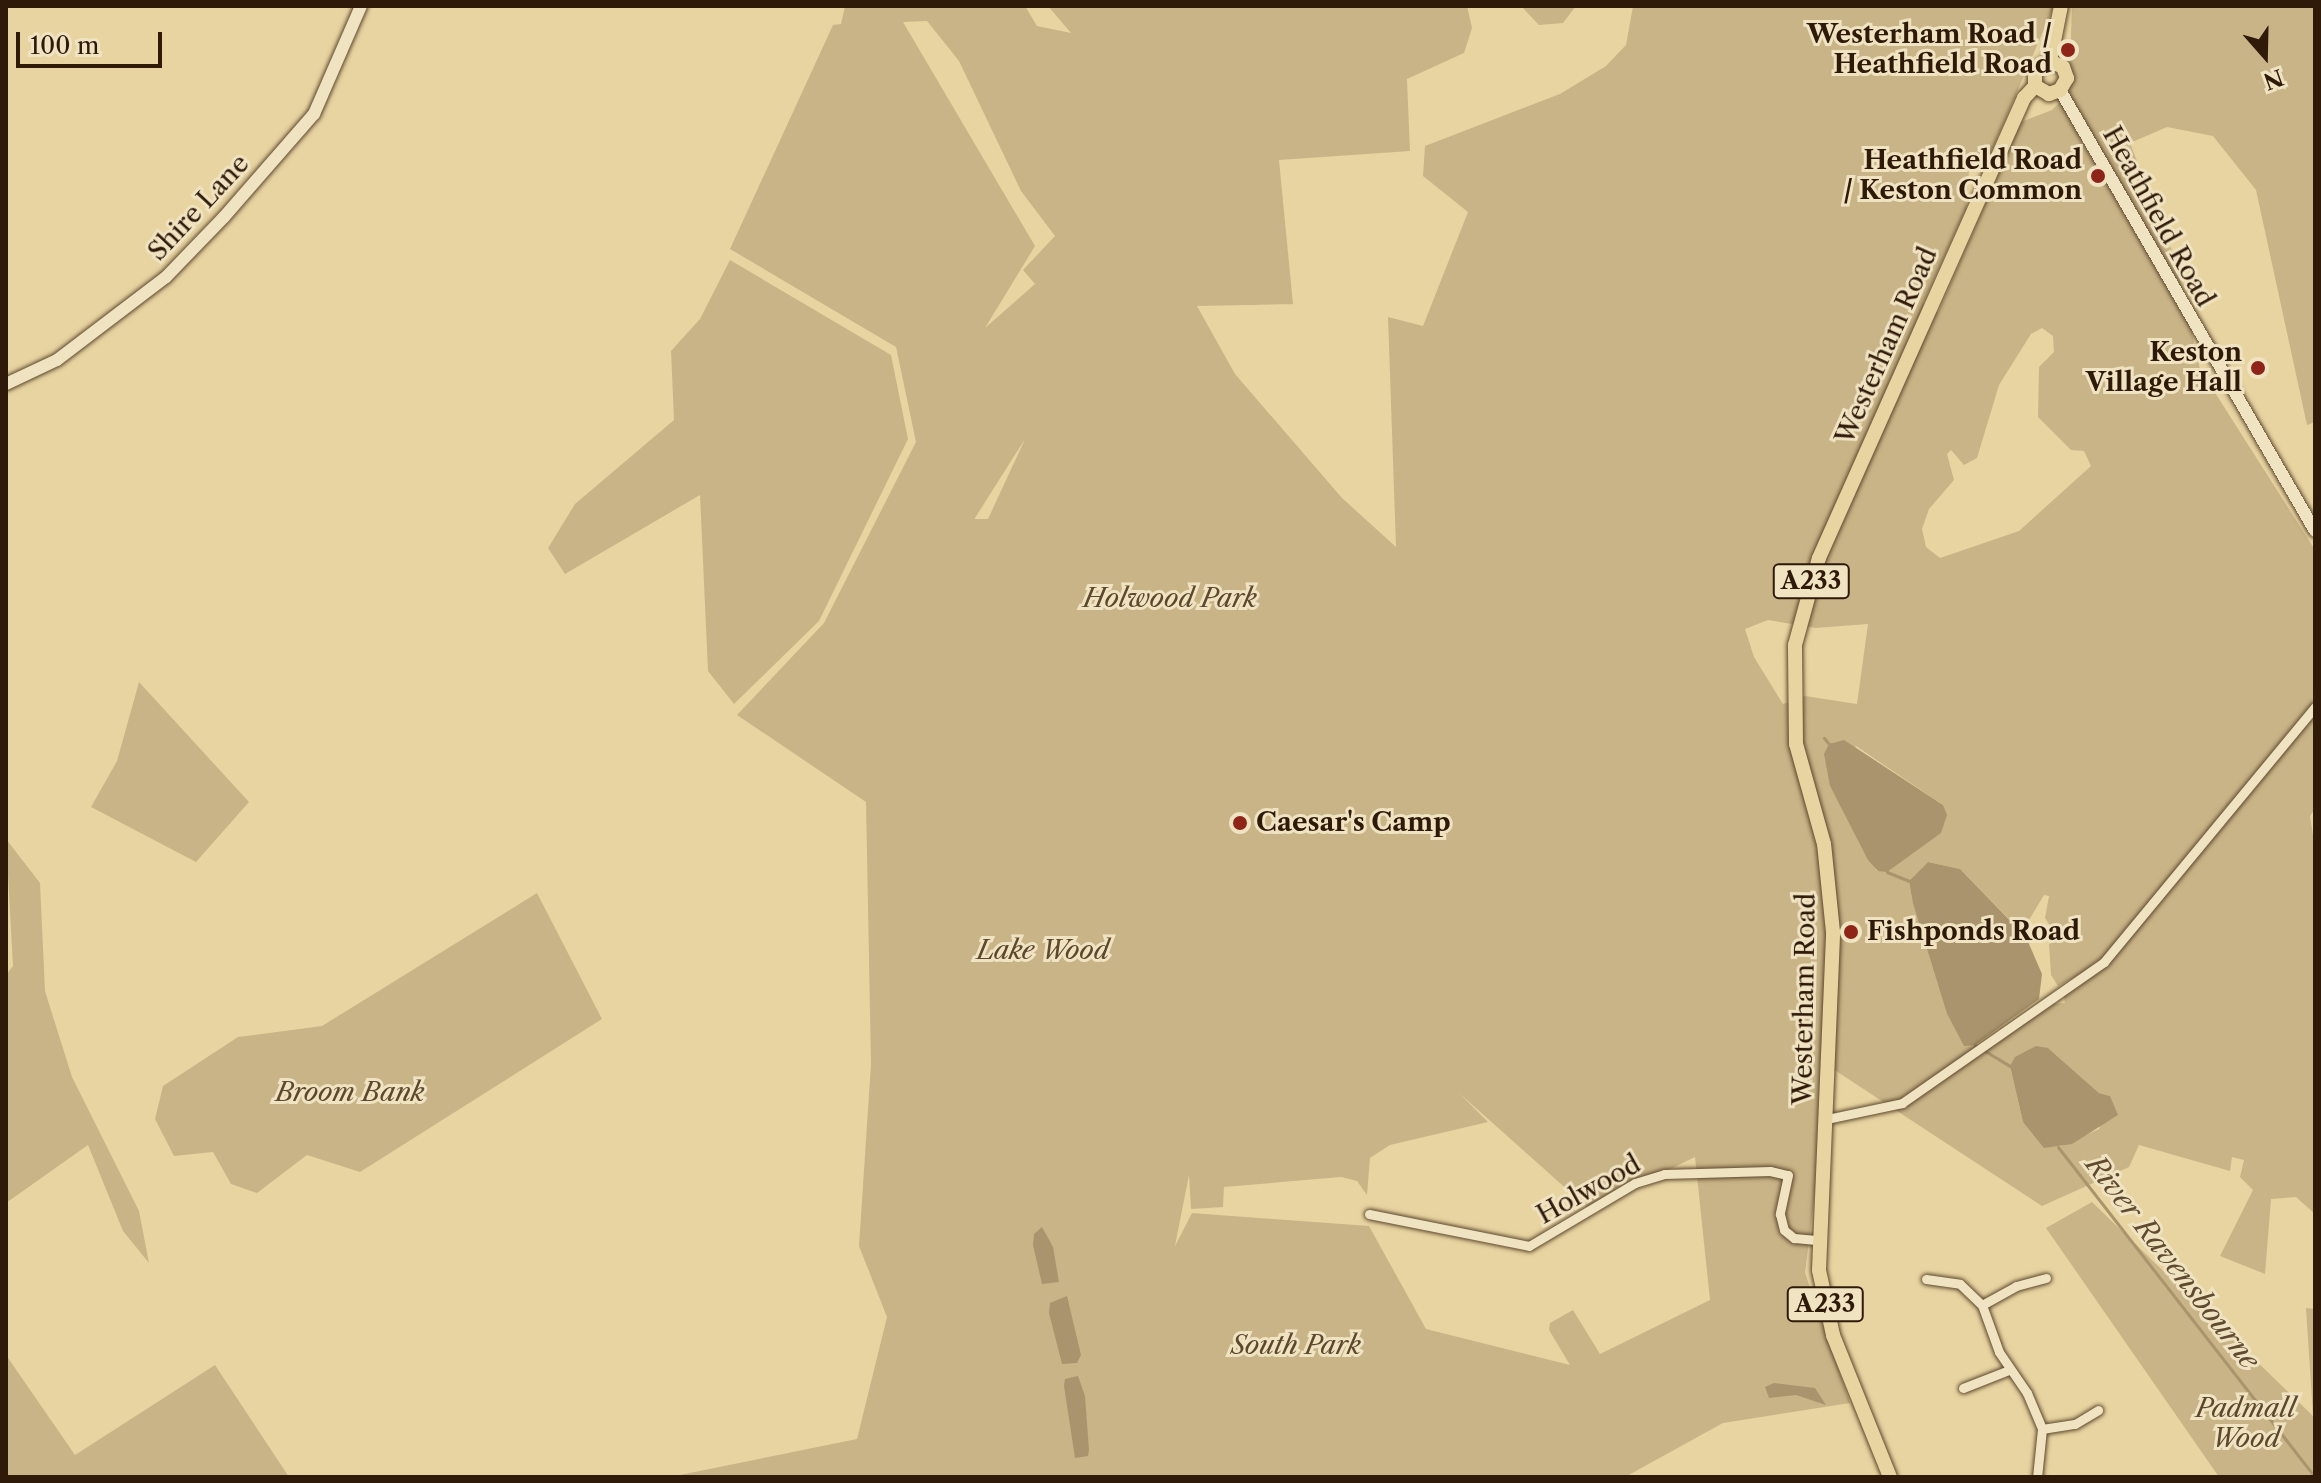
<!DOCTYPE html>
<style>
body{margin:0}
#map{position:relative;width:2321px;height:1483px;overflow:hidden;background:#e8d4a1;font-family:"Libre Caslon Text",serif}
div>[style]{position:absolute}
.green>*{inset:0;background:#c9b487}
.water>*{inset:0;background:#a9946d}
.stream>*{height:3px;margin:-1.5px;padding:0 1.5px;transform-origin:1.5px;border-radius:1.5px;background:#a9946d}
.roads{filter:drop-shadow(0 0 2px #5d482e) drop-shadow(0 0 2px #5d482e)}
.street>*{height:9px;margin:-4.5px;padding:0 4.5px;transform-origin:4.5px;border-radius:4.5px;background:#f0e3c2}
.secondary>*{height:12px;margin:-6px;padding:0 6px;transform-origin:6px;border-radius:6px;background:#f0e3c2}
.primary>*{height:14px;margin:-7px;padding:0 7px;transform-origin:7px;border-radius:7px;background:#e8d4a1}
.dots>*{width:22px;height:22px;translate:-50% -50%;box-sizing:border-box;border:4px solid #f0e3c2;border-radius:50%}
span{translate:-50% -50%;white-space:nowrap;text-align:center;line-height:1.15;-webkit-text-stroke:6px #f0e3c2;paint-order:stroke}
.shield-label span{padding:2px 6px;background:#f0e3c2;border:2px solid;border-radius:6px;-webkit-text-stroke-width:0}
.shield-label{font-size:24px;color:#2f1908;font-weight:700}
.poi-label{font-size:26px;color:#2f1908;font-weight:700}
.right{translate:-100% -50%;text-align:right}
.left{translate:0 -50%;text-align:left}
.street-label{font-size:26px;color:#2f1908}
.park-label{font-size:26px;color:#5d482e;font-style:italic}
.water-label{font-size:28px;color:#604a30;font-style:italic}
.frame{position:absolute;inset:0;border:8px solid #2f1908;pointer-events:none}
.north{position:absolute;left:2225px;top:16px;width:80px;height:80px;-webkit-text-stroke:6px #f0e3c2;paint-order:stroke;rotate:160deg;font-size:22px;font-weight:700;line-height:32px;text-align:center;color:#2f1908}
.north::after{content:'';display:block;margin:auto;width:28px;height:36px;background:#2f1908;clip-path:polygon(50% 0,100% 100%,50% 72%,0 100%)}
.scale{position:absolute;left:16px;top:32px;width:146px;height:36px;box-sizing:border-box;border:4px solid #2f1908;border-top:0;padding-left:10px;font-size:24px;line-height:28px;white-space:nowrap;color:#2f1908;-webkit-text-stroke:6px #f0e3c2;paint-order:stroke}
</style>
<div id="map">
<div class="green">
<div style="clip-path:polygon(evenodd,845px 6px,1025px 6px,1037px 26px,1071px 33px,1048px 6px,1467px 6px,1472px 28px,1464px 53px,1407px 79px,1410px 151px,1279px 160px,1293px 304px,1197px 306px,1235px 374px,1342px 498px,1396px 547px,1388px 317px,1423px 326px,1468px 212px,1423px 176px,1425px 146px,1560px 94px,1606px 66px,1626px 45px,1633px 6px,2054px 6px,1984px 168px,1969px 170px,1966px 208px,1923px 303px,1938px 313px,2021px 122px,2052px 110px,2069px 93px,2072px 6px,2315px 6px,2315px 422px,2307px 425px,2256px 190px,2213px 136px,2167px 127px,2130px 143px,2176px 261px,2200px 369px,2315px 550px,2315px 809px,2310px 816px,2315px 848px,2315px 1214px,2296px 1197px,2271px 1199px,2265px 1274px,2220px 1256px,2253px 1190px,2240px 1177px,2244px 1160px,2232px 1157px,2230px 1171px,2139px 1145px,2129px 1167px,2042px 1206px,1830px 1067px,1805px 1273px,1850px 1403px,1723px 1423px,1625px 1477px,670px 1477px,857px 1439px,887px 1317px,859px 1246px,871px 1064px,866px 802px,737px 715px,824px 623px,916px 442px,896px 347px,730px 249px,833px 25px,841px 24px,845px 6px,927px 21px,959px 61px,1021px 191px,1055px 236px,1023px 270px,1035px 284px,985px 328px,1035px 246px,903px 22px,927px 21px,845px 6px,2042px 328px,2053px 336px,2054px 352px,2039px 367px,2038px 417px,2071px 450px,2084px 451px,2091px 466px,2019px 531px,1940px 558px,1926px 547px,1922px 529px,1929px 509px,1954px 480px,1947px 454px,1951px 450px,1964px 465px,1977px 458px,1999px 385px,2031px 334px,2042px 328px,845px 6px,1025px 439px,988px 519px,975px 519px,975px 518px,1025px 439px,845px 6px,1768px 620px,1816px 628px,1868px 624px,1857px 704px,1805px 696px,1783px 704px,1754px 657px,1745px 629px,1768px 620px,845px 6px,1856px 746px,1943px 805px,1941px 833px,1877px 871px,1830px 786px,1856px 746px,845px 6px,1928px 862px,1960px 869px,2017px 927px,2029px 920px,2044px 895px,2049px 896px,2045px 918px,2059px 939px,2049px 944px,2051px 975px,2058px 986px,2084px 972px,2063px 993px,2065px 1003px,2049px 1004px,1981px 1053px,1975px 1045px,1964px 1045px,1947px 1014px,1913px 904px,1909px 881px,1928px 862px,845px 6px,2048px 1048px,2099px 1093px,2110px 1096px,2099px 1129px,2058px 1147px,2023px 1122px,2010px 1066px,2048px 1048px,845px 6px,1459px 1093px,1589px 1209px,1695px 1157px,1710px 1300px,1600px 1354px,1573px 1310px,1550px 1323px,1549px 1330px,1570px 1365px,1426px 1329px,1369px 1226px,1192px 1213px,1175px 1246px,1189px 1175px,1191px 1209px,1223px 1207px,1224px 1187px,1341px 1177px,1357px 1181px,1367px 1195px,1370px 1158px,1390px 1145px,1488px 1122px,1459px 1093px)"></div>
<div style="clip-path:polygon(1521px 6px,1576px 6px,1563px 23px,1539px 25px)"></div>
<div style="clip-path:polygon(730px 260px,891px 355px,908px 439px,819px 621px,734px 704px,708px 671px,700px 495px,565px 574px,548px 548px,575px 504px,674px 420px,671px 351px,700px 319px)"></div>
<div style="clip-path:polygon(139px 682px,249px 802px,196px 862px,91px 807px,117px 761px)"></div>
<div style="clip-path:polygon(6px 839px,40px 883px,45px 991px,72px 1077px,139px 1211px,149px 1263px,123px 1231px,88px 1145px,6px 1203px,6px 975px,13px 966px)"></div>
<div style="clip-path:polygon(537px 893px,602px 1019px,360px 1172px,307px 1155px,257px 1193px,231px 1184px,213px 1152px,174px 1156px,155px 1119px,163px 1086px,238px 1037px,322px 1026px)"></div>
<div style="clip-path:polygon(2092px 1202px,2313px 1416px,2306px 1308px,2315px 1309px,2315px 1477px,2219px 1477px,2046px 1228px)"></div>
<div style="clip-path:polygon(6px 1355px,75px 1455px,215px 1365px,289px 1477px,6px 1477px)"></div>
</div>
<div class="water">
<div style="clip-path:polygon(1844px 740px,1943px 805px,1947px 815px,1941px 833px,1887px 872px,1878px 871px,1868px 860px,1830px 786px,1824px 754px,1829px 744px)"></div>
<div style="clip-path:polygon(1928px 862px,1960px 869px,2026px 937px,2042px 974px,2039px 999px,1975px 1045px,1964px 1046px,1947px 1014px,1913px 904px,1909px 881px)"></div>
<div style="clip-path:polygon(2036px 1046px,2048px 1048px,2099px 1093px,2110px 1096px,2118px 1115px,2072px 1144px,2044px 1148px,2023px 1122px,2010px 1066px,2015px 1057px)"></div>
<div style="clip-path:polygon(1042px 1227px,1053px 1247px,1059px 1282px,1042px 1284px,1033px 1245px,1034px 1234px)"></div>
<div style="clip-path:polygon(1067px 1296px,1081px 1355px,1077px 1363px,1062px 1364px,1049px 1313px,1050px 1303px)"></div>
<div style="clip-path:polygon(1078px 1376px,1085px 1396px,1089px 1450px,1088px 1456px,1075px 1458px,1064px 1386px,1065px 1379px)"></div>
<div style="clip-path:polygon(1774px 1383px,1815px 1388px,1826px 1405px,1796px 1395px,1769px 1398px,1765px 1387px)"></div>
</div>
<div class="stream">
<div style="left:1824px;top:738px;width:8px;rotate:50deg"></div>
<div style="left:1887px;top:872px;width:24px;rotate:22deg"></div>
<div style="left:1975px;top:1045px;width:41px;rotate:31deg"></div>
<div style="left:2058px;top:1147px;width:418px;rotate:52.1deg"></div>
</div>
<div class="roads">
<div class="street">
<div style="left:1827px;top:1119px;width:77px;rotate:-12deg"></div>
<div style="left:1902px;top:1103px;width:246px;rotate:-34.9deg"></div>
<div style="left:2104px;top:962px;width:331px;rotate:-50.4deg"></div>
<div style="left:1369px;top:1214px;width:163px;rotate:11.3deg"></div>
<div style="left:1529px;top:1246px;width:123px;rotate:-30.7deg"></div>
<div style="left:1635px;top:1183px;width:30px;rotate:-17deg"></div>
<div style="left:1664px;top:1174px;width:106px;rotate:-1.6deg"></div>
<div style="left:1770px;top:1171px;width:18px;rotate:13deg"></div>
<div style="left:1788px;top:1175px;width:40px;rotate:102deg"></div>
<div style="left:1780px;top:1214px;width:16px;rotate:76deg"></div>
<div style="left:1784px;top:1230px;width:13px;rotate:39deg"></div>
<div style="left:1794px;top:1238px;width:25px;rotate:5deg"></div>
<div style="left:1926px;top:1279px;width:34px;rotate:8deg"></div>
<div style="left:1960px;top:1284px;width:30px;rotate:44deg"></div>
<div style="left:1982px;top:1305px;width:50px;rotate:70.1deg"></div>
<div style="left:1999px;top:1352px;width:50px;rotate:55.7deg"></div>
<div style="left:2027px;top:1393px;width:39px;rotate:67deg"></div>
<div style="left:2042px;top:1429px;width:48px;rotate:95.9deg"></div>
<div style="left:1982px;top:1305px;width:39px;rotate:-29deg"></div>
<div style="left:2016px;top:1286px;width:31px;rotate:-15deg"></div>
<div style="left:1963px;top:1388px;width:49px;rotate:-21.4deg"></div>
<div style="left:2042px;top:1429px;width:33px;rotate:-9deg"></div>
<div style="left:2075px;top:1424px;width:27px;rotate:-31deg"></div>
</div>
<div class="secondary">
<div style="left:2060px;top:90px;width:509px;rotate:59.96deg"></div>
<div style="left:6px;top:384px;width:56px;rotate:-25.2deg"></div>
<div style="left:57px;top:360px;width:137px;rotate:-37.3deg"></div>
<div style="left:166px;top:277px;width:83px;rotate:-46deg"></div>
<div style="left:224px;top:217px;width:137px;rotate:-48.9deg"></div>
<div style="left:314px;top:114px;width:118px;rotate:-66.5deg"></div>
</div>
<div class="primary">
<div style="left:2050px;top:61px;width:56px;rotate:-78.7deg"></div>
<div style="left:1890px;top:1477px;width:153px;rotate:-111.9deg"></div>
<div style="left:1833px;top:1335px;width:66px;rotate:-102.2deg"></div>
<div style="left:1819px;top:1270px;width:338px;rotate:-87.6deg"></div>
<div style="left:1833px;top:932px;width:88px;rotate:-95.8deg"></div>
<div style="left:1824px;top:844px;width:104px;rotate:-105.6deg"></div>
<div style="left:1796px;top:744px;width:99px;rotate:-90.6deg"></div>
<div style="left:1795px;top:645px;width:90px;rotate:-74.6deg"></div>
<div style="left:1819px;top:558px;width:504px;rotate:-65.98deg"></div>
<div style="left:2024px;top:98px;width:16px;rotate:-47deg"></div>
<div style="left:2035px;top:86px;width:16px;rotate:-90deg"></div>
<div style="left:2035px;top:70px;width:17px;rotate:-31deg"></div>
<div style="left:2050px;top:61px;width:14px;rotate:25deg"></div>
<div style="left:2063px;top:67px;width:12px;rotate:70deg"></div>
<div style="left:2067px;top:78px;width:14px;rotate:120deg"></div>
<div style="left:2060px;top:90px;width:12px;rotate:160deg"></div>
<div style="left:2049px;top:94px;width:16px;rotate:-150deg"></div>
</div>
</div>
<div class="dots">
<div style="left:2068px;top:50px;background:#8f2418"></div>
<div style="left:2098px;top:176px;background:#8f2418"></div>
<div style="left:2258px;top:368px;background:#8f2418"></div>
<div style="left:1240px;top:823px;background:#8f2418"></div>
<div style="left:1851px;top:932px;background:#8f2418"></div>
</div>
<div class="shield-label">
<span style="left:1811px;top:581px">A233</span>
<span style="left:1825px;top:1304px">A233</span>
</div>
<div class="poi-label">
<span class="right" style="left:2052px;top:50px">Westerham Road /<br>Heathfield Road</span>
<span class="right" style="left:2082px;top:176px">Heathfield Road<br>/ Keston Common</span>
<span class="right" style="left:2242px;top:368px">Keston<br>Village Hall</span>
<span class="left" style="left:1256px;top:823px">Caesar's Camp</span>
<span class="left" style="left:1867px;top:932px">Fishponds Road</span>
</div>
<div class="street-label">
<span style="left:199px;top:208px;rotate:-47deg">Shire Lane</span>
<span style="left:2158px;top:217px;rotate:61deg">Heathfield Road</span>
<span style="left:1887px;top:346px;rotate:-66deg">Westerham Road</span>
<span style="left:1805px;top:999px;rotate:-89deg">Westerham Road</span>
<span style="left:1589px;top:1190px;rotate:-29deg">Holwood</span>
</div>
<div class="park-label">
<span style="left:1170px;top:599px">Holwood Park</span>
<span style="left:1043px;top:951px">Lake Wood</span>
<span style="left:350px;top:1093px">Broom Bank</span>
<span style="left:1296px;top:1346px">South Park</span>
<span style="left:2246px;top:1424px">Padmall<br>Wood</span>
</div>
<div class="water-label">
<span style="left:2173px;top:1262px;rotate:52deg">River Ravensbourne</span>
</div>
<div class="frame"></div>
<div class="north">N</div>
<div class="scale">100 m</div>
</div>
